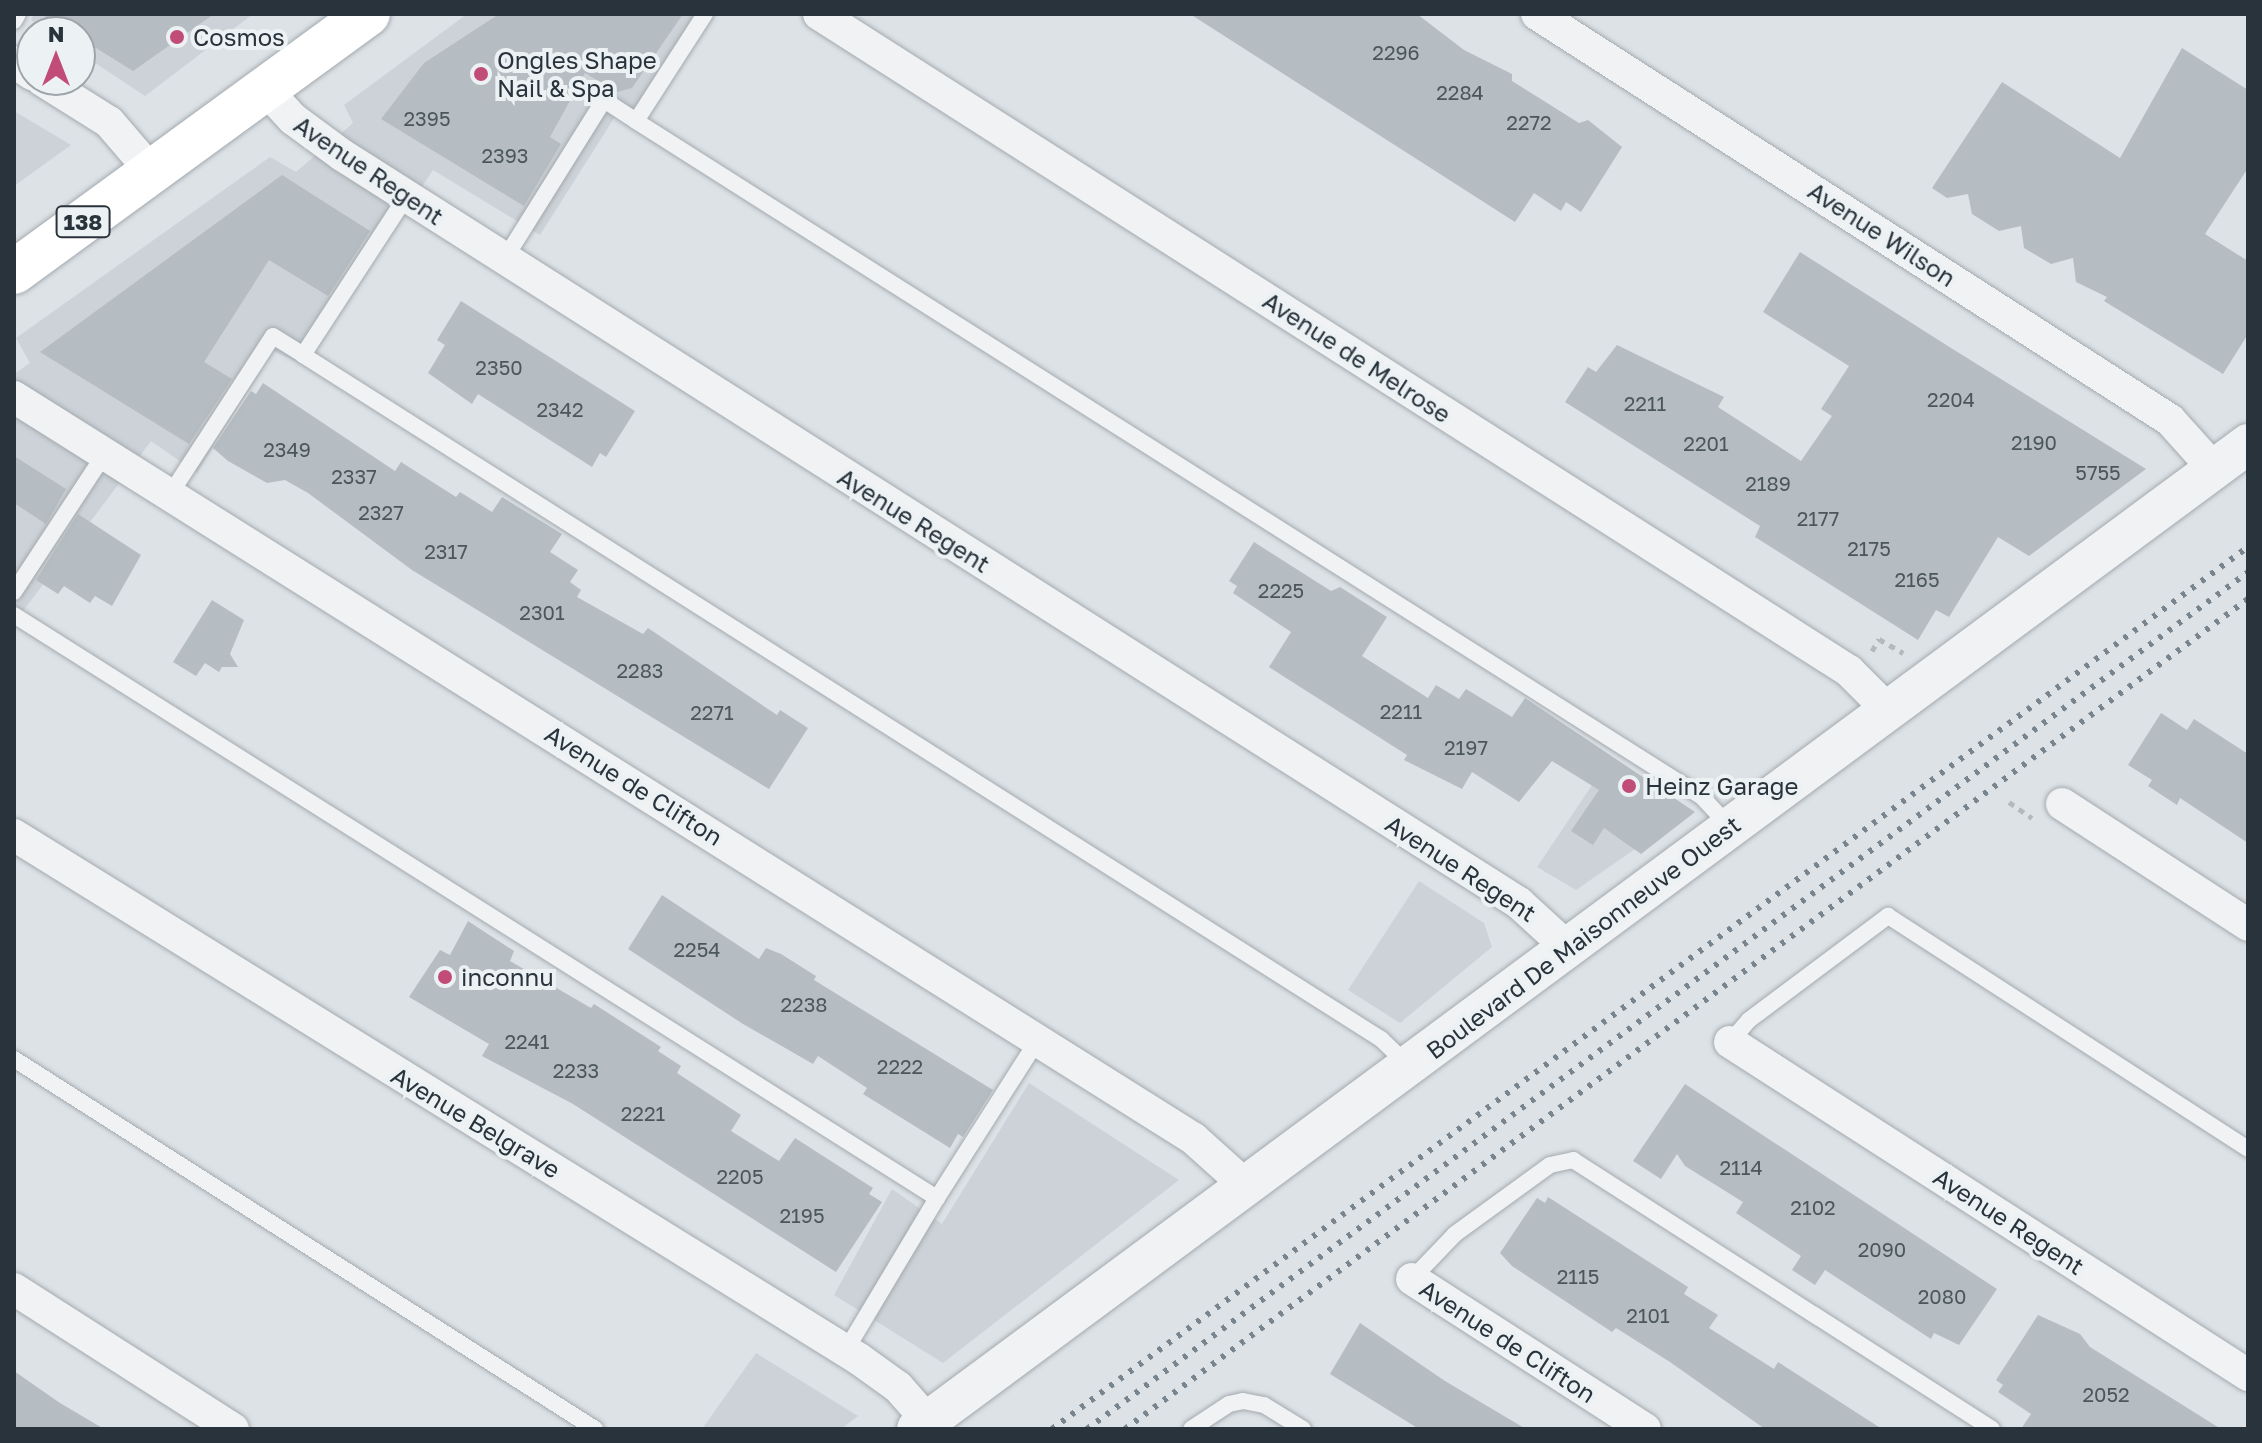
<!DOCTYPE html>
<style>
body{margin:0}
#map{position:relative;width:2262px;height:1443px;overflow:hidden;background:#dde2e6;font-family:"Golos Text",sans-serif}
div>[style]{position:absolute}
.built>*{inset:0;background:#ccd2d7}
.building>*{inset:0;background:#b5bdc2}
.path>*{height:5px;margin-top:-2.5px;transform-origin:0;background:repeating-linear-gradient(90deg,#b4b9bc 0 6px,transparent 0 12px)}
.roads{filter:drop-shadow(0 0 2px #a3aaaf) drop-shadow(0 0 2px #a3aaaf)}
.service>*{height:16px;margin:-8px;padding:0 8px;transform-origin:8px;border-radius:8px;background:#f0f2f4}
.minor>*{height:32px;margin:-16px;padding:0 16px;transform-origin:16px;border-radius:16px;background:#f0f2f4}
.tertiary>*{height:40px;margin:-20px;padding:0 20px;transform-origin:20px;border-radius:20px;background:#f0f2f4}
.primary>*{height:44px;margin:-22px;padding:0 22px;transform-origin:22px;border-radius:22px;background:#fff}
.rail>*{height:6px;margin-top:-3px;transform-origin:0;background:repeating-linear-gradient(90deg,#78858e 0 4px,transparent 0 12px)}
.dots>*{width:22px;height:22px;translate:-50% -50%;box-sizing:border-box;border:4px solid #ecf1f4;border-radius:50%}
span{translate:-50% -50%;white-space:nowrap;text-align:center;line-height:1.15;-webkit-text-stroke:8px #ecf1f4;paint-order:stroke}
.number-label{font-size:20px;color:#4b565d}
.number-label span{-webkit-text-stroke-width:0}
.shield-label span{padding:2px 6px;background:#ecf1f4;border:2px solid;border-radius:6px;-webkit-text-stroke-width:0}
.shield-label{font-size:22px;color:#28333b;font-weight:700}
.poi-label{font-size:24px;color:#28333b}
.left{translate:0 -50%;text-align:left}
.street-label{font-size:24px;color:#28333b}
.frame{position:absolute;inset:0;border:16px solid #28333b;pointer-events:none}
.north{position:absolute;left:16px;top:16px;width:80px;height:80px;box-sizing:border-box;background:#ecf1f4;border:2px solid #9ea5aa;border-radius:50%;rotate:0deg;font-size:22px;font-weight:700;line-height:32px;text-align:center;color:#28333b}
.north::after{content:'';display:block;margin:auto;width:28px;height:36px;background:#c14c77;clip-path:polygon(50% 0,100% 100%,50% 72%,0 100%)}
</style>
<div id="map">
<div class="built">
<div style="clip-path:polygon(34px 14px,253px 14px,145px 96px,80px 53px,80px 32px,48px 32px,31px 20px)"></div>
<div style="clip-path:polygon(467px 14px,709px 14px,638px 119px,618px 112px,540px 235px,433px 170px,304px 365px,273px 351px,197px 473px,151px 441px,14px 623px,14px 374px,30px 363px,16px 338px,270px 157px,296px 172px,353px 123px,344px 105px)"></div>
<div style="clip-path:polygon(14px 111px,71px 145px,14px 186px)"></div>
<div style="clip-path:polygon(1609px 760px,1687px 813px,1576px 890px,1537px 867px)"></div>
<div style="clip-path:polygon(1419px 881px,1484px 923px,1492px 947px,1400px 1023px,1348px 990px)"></div>
<div style="clip-path:polygon(1029px 1083px,1179px 1180px,943px 1363px,834px 1295px,892px 1189px,942px 1224px)"></div>
<div style="clip-path:polygon(756px 1353px,858px 1416px,841px 1429px,702px 1429px)"></div>
</div>
<div class="building">
<div style="clip-path:polygon(41px 14px,214px 14px,133px 71px,80px 38px,80px 32px,70px 32px)"></div>
<div style="clip-path:polygon(499px 14px,683px 14px,632px 88px,617px 92px,585px 73px,550px 137px,561px 144px,524px 206px,381px 119px,424px 63px)"></div>
<div style="clip-path:polygon(1190px 14px,1417px 14px,1464px 50px,1512px 74px,1512px 81px,1579px 123px,1588px 120px,1622px 147px,1581px 212px,1566px 202px,1561px 211px,1534px 193px,1515px 222px)"></div>
<div style="clip-path:polygon(2182px 48px,2248px 90px,2248px 168px,2205px 234px,2248px 261px,2248px 334px,2223px 374px,2104px 301px,2107px 297px,2076px 282px,2073px 258px,2051px 264px,2024px 248px,2021px 226px,1999px 231px,1972px 214px,1968px 194px,1947px 198px,1932px 188px,2002px 82px,2120px 158px)"></div>
<div style="clip-path:polygon(282px 175px,370px 231px,328px 296px,269px 260px,204px 362px,232px 379px,189px 444px,40px 352px)"></div>
<div style="clip-path:polygon(1800px 252px,1951px 348px,2146px 469px,2029px 556px,1998px 537px,1949px 617px,1936px 610px,1918px 640px,1755px 537px,1760px 526px,1565px 402px,1588px 367px,1596px 372px,1617px 345px,1724px 397px,1718px 407px,1801px 461px,1832px 416px,1821px 409px,1849px 366px,1763px 312px)"></div>
<div style="clip-path:polygon(461px 301px,635px 411px,606px 457px,600px 453px,592px 467px,478px 394px,472px 404px,428px 373px,445px 345px,437px 340px)"></div>
<div style="clip-path:polygon(263px 383px,395px 471px,401px 462px,456px 497px,460px 492px,492px 512px,502px 497px,562px 534px,550px 552px,578px 570px,570px 582px,581px 590px,577px 597px,643px 634px,648px 628px,777px 715px,780px 710px,808px 728px,769px 789px,412px 570px,308px 493px,285px 480px,267px 483px,228px 461px,213px 448px,251px 391px,256px 394px)"></div>
<div style="clip-path:polygon(14px 456px,66px 489px,46px 524px,14px 503px)"></div>
<div style="clip-path:polygon(78px 514px,141px 555px,112px 606px,95px 596px,90px 603px,64px 586px,58px 594px,36px 580px)"></div>
<div style="clip-path:polygon(1254px 542px,1331px 591px,1340px 587px,1387px 617px,1362px 656px,1428px 698px,1436px 685px,1459px 699px,1466px 689px,1512px 717px,1525px 698px,1695px 812px,1641px 854px,1604px 828px,1593px 845px,1571px 831px,1599px 790px,1552px 761px,1519px 802px,1472px 772px,1462px 789px,1404px 760px,1407px 755px,1269px 667px,1291px 632px,1233px 593px,1237px 586px,1229px 581px)"></div>
<div style="clip-path:polygon(212px 600px,244px 620px,230px 654px,238px 667px,222px 667px,219px 672px,205px 663px,196px 676px,173px 662px)"></div>
<div style="clip-path:polygon(2161px 713px,2187px 730px,2194px 719px,2248px 754px,2248px 843px,2180px 798px,2177px 805px,2148px 786px,2152px 780px,2128px 765px)"></div>
<div style="clip-path:polygon(662px 895px,759px 959px,766px 948px,781px 954px,816px 976px,814px 980px,993px 1090px,963px 1137px,958px 1134px,950px 1148px,863px 1094px,867px 1088px,818px 1056px,813px 1064px,743px 1024px,628px 949px)"></div>
<div style="clip-path:polygon(468px 921px,514px 951px,510px 961px,591px 1008px,594px 1004px,661px 1047px,658px 1051px,681px 1066px,677px 1073px,741px 1115px,731px 1131px,779px 1161px,795px 1138px,873px 1188px,869px 1194px,882px 1202px,836px 1272px,573px 1104px,482px 1056px,489px 1044px,409px 997px,440px 950px,450px 955px)"></div>
<div style="clip-path:polygon(1685px 1084px,1997px 1289px,1959px 1345px,1934px 1333px,1931px 1339px,1825px 1270px,1815px 1285px,1792px 1270px,1801px 1256px,1736px 1213px,1743px 1202px,1685px 1166px,1677px 1154px,1661px 1179px,1633px 1161px)"></div>
<div style="clip-path:polygon(1548px 1197px,1688px 1287px,1684px 1294px,1718px 1315px,1709px 1328px,1774px 1369px,1778px 1362px,1882px 1429px,1765px 1429px,1670px 1362px,1616px 1328px,1612px 1332px,1512px 1266px,1500px 1253px,1537px 1198px,1545px 1203px)"></div>
<div style="clip-path:polygon(2038px 1315px,2080px 1334px,2090px 1347px,2221px 1429px,2021px 1429px,2031px 1414px,1998px 1392px,2003px 1385px,1996px 1380px)"></div>
<div style="clip-path:polygon(1360px 1323px,1445px 1381px,1526px 1429px,1419px 1429px,1330px 1374px)"></div>
<div style="clip-path:polygon(14px 1371px,60px 1403px,104px 1429px,14px 1429px)"></div>
</div>
<div class="path">
<div style="left:1872px;top:651px;width:14px;rotate:-60deg"></div>
<div style="left:1879px;top:639px;width:28px;rotate:30deg"></div>
<div style="left:2009px;top:802px;width:28px;rotate:35deg"></div>
</div>
<div class="roads">
<div class="service">
<div style="left:705px;top:14px;width:127px;rotate:122.8deg"></div>
<div style="left:636px;top:121px;width:1262px;rotate:32.38deg"></div>
<div style="left:1702px;top:797px;width:41px;rotate:47deg"></div>
<div style="left:14px;top:21px;width:8px;rotate:-60deg"></div>
<div style="left:504px;top:260px;width:189px;rotate:-58deg"></div>
<div style="left:604px;top:100px;width:38px;rotate:33deg"></div>
<div style="left:303px;top:355px;width:1277px;rotate:32.4deg"></div>
<div style="left:1381px;top:1039px;width:37px;rotate:44deg"></div>
<div style="left:171px;top:493px;width:187px;rotate:-57deg"></div>
<div style="left:273px;top:336px;width:36px;rotate:32deg"></div>
<div style="left:303px;top:355px;width:189px;rotate:-56.9deg"></div>
<div style="left:14px;top:592px;width:168px;rotate:-56.7deg"></div>
<div style="left:14px;top:615px;width:1092px;rotate:32.28deg"></div>
<div style="left:937px;top:1198px;width:186px;rotate:-57.5deg"></div>
<div style="left:1730px;top:1042px;width:29px;rotate:-49deg"></div>
<div style="left:1749px;top:1020px;width:174px;rotate:-36.8deg"></div>
<div style="left:1888px;top:916px;width:429px;rotate:32.9deg"></div>
<div style="left:14px;top:1059px;width:689px;rotate:32.49deg"></div>
<div style="left:1412px;top:1279px;width:62px;rotate:-46.3deg"></div>
<div style="left:1455px;top:1234px;width:117px;rotate:-36deg"></div>
<div style="left:1550px;top:1165px;width:24px;rotate:-12deg"></div>
<div style="left:1573px;top:1160px;width:498px;rotate:32.7deg"></div>
<div style="left:846px;top:1350px;width:177px;rotate:-59.1deg"></div>
<div style="left:1191px;top:1429px;width:45px;rotate:-33.3deg"></div>
<div style="left:1229px;top:1404px;width:14px;rotate:-12deg"></div>
<div style="left:1243px;top:1401px;width:21px;rotate:11deg"></div>
<div style="left:1264px;top:1405px;width:46px;rotate:31.6deg"></div>
</div>
<div class="minor">
<div style="left:819px;top:14px;width:1222px;rotate:32.53deg"></div>
<div style="left:1849px;top:671px;width:55px;rotate:45deg"></div>
<div style="left:1537px;top:14px;width:752px;rotate:32.68deg"></div>
<div style="left:2170px;top:420px;width:66px;rotate:48.1deg"></div>
<div style="left:14px;top:62px;width:22px;rotate:34deg"></div>
<div style="left:42px;top:80px;width:79px;rotate:32.1deg"></div>
<div style="left:109px;top:122px;width:66px;rotate:49.3deg"></div>
<div style="left:265px;top:89px;width:41px;rotate:47deg"></div>
<div style="left:293px;top:119px;width:61px;rotate:36.3deg"></div>
<div style="left:342px;top:155px;width:1395px;rotate:32.44deg"></div>
<div style="left:1519px;top:903px;width:65px;rotate:42.5deg"></div>
<div style="left:14px;top:397px;width:1394px;rotate:32.16deg"></div>
<div style="left:1194px;top:1139px;width:69px;rotate:42deg"></div>
<div style="left:2062px;top:804px;width:222px;rotate:33deg"></div>
<div style="left:14px;top:835px;width:994px;rotate:31.8deg"></div>
<div style="left:859px;top:1359px;width:48px;rotate:35.7deg"></div>
<div style="left:898px;top:1387px;width:45px;rotate:48.6deg"></div>
<div style="left:1730px;top:1042px;width:616px;rotate:32.74deg"></div>
<div style="left:1412px;top:1279px;width:277px;rotate:32.8deg"></div>
<div style="left:14px;top:1289px;width:260px;rotate:32.6deg"></div>
</div>
<div class="tertiary">
<div style="left:917px;top:1429px;width:1656px;rotate:-36.5deg"></div>
</div>
<div class="primary">
<div style="left:14px;top:272px;width:438px;rotate:-36.1deg"></div>
</div>
</div>
<div class="rail">
<div style="left:1052px;top:1429px;width:1486px;rotate:-36.41deg"></div>
<div style="left:1087px;top:1429px;width:1443px;rotate:-36.43deg"></div>
<div style="left:1125px;top:1429px;width:1396px;rotate:-36.47deg"></div>
</div>
<div class="dots">
<div style="left:177px;top:37px;background:#c14c77"></div>
<div style="left:481px;top:74px;background:#c14c77"></div>
<div style="left:1629px;top:786px;background:#c14c77"></div>
<div style="left:445px;top:977px;background:#c14c77"></div>
</div>
<div class="number-label">
<span style="left:1396px;top:52px">2296</span>
<span style="left:1460px;top:92px">2284</span>
<span style="left:427px;top:118px">2395</span>
<span style="left:1529px;top:122px">2272</span>
<span style="left:505px;top:155px">2393</span>
<span style="left:499px;top:367px">2350</span>
<span style="left:1951px;top:399px">2204</span>
<span style="left:1645px;top:403px">2211</span>
<span style="left:560px;top:409px">2342</span>
<span style="left:2034px;top:442px">2190</span>
<span style="left:1706px;top:443px">2201</span>
<span style="left:287px;top:449px">2349</span>
<span style="left:2098px;top:472px">5755</span>
<span style="left:354px;top:476px">2337</span>
<span style="left:1768px;top:483px">2189</span>
<span style="left:381px;top:512px">2327</span>
<span style="left:1818px;top:518px">2177</span>
<span style="left:1869px;top:548px">2175</span>
<span style="left:446px;top:551px">2317</span>
<span style="left:1917px;top:579px">2165</span>
<span style="left:1281px;top:590px">2225</span>
<span style="left:542px;top:612px">2301</span>
<span style="left:640px;top:670px">2283</span>
<span style="left:1401px;top:711px">2211</span>
<span style="left:712px;top:712px">2271</span>
<span style="left:1466px;top:747px">2197</span>
<span style="left:697px;top:949px">2254</span>
<span style="left:804px;top:1004px">2238</span>
<span style="left:527px;top:1041px">2241</span>
<span style="left:900px;top:1066px">2222</span>
<span style="left:576px;top:1070px">2233</span>
<span style="left:643px;top:1113px">2221</span>
<span style="left:1741px;top:1167px">2114</span>
<span style="left:740px;top:1176px">2205</span>
<span style="left:1813px;top:1207px">2102</span>
<span style="left:802px;top:1215px">2195</span>
<span style="left:1882px;top:1249px">2090</span>
<span style="left:1578px;top:1276px">2115</span>
<span style="left:1942px;top:1296px">2080</span>
<span style="left:1648px;top:1315px">2101</span>
<span style="left:2106px;top:1394px">2052</span>
</div>
<div class="shield-label">
<span style="left:83px;top:222px">138</span>
</div>
<div class="poi-label">
<span class="left" style="left:193px;top:37px">Cosmos</span>
<span class="left" style="left:497px;top:74px">Ongles Shape<br>Nail &amp; Spa</span>
<span class="left" style="left:1645px;top:786px">Heinz Garage</span>
<span class="left" style="left:461px;top:977px">inconnu</span>
</div>
<div class="street-label">
<span style="left:369px;top:170px;rotate:34deg">Avenue Regent</span>
<span style="left:1882px;top:234px;rotate:33deg">Avenue Wilson</span>
<span style="left:1357px;top:357px;rotate:33deg">Avenue de Melrose</span>
<span style="left:914px;top:520px;rotate:32deg">Avenue Regent</span>
<span style="left:634px;top:785px;rotate:32deg">Avenue de Clifton</span>
<span style="left:1461px;top:868px;rotate:33deg">Avenue Regent</span>
<span style="left:1583px;top:937px;rotate:-37deg">Boulevard De Maisonneuve Ouest</span>
<span style="left:476px;top:1122px;rotate:31deg">Avenue Belgrave</span>
<span style="left:2009px;top:1221px;rotate:33deg">Avenue Regent</span>
<span style="left:1508px;top:1341px;rotate:33deg">Avenue de Clifton</span>
</div>
<div class="frame"></div>
<div class="north">N</div>
</div>
